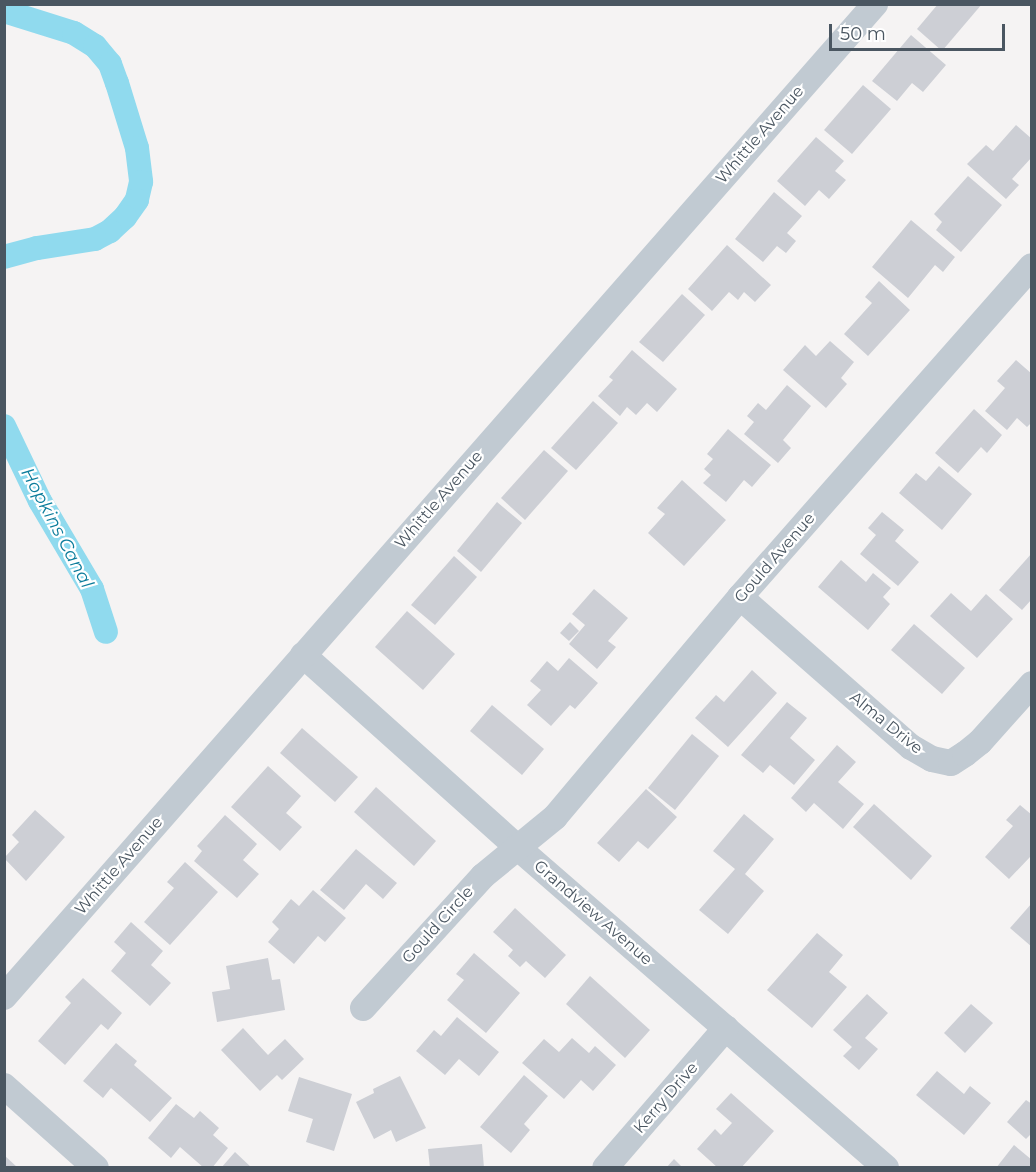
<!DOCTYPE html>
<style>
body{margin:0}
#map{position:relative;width:1036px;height:1172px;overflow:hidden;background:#f5f3f3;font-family:Montserrat,sans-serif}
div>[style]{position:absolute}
.canal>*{height:24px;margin:-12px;padding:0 12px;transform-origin:12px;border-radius:12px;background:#90daee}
.building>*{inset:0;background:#cdcfd5}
.minor>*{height:26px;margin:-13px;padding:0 13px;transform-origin:13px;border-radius:13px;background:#c1cad2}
span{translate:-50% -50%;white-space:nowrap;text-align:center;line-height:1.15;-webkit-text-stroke:4.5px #fff;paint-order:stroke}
.street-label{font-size:16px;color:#4a5661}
.water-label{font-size:18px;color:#0c7c9b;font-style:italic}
.frame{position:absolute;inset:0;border:6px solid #4a5661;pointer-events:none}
.scale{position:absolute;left:829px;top:24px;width:176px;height:27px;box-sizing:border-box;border:3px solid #4a5661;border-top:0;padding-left:8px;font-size:18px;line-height:21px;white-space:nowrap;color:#4a5661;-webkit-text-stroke:4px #fff;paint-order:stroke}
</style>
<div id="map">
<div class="canal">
<div style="left:4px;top:11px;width:73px;rotate:17.4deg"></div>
<div style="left:74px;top:33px;width:25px;rotate:32deg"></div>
<div style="left:95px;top:46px;width:23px;rotate:50deg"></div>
<div style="left:110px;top:64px;width:20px;rotate:70deg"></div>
<div style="left:117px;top:83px;width:68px;rotate:72.9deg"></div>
<div style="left:137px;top:148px;width:34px;rotate:83deg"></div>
<div style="left:141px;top:182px;width:18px;rotate:103deg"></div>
<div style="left:137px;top:200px;width:21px;rotate:125deg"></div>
<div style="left:125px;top:217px;width:21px;rotate:137deg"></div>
<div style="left:110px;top:231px;width:17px;rotate:152deg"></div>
<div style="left:95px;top:239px;width:59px;rotate:171.2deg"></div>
<div style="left:37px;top:248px;width:34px;rotate:165deg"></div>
<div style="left:4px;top:426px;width:83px;rotate:64.4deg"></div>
<div style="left:40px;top:501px;width:102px;rotate:59.4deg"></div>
<div style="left:92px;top:589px;width:45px;rotate:72deg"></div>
</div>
<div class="building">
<div style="clip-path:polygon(938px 4px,982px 4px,942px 51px,917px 29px)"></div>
<div style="clip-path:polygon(911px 35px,946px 65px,923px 92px,912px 83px,897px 101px,872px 81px)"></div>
<div style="clip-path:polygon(863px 85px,891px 109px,852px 154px,824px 130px)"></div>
<div style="clip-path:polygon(1016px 125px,1032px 139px,1032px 157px,1012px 179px,1019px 185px,1006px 199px,967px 164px,986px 145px,993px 151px)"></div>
<div style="clip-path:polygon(816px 137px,844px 161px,835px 171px,846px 180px,829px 199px,819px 190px,805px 206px,777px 181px)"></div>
<div style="clip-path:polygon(968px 176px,1002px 205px,961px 252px,936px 230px,942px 222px,934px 214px)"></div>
<div style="clip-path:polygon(774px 192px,802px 216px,787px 233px,796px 241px,786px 253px,777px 246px,763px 262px,735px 239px)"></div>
<div style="clip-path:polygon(911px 220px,955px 257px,943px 272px,935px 265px,908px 298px,872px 267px)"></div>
<div style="clip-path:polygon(727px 245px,771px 285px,755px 302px,744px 292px,738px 300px,729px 292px,712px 311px,688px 289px)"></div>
<div style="clip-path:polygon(879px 281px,910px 310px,868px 356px,844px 334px,872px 303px,865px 297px)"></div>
<div style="clip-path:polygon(682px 294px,705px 315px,663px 362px,639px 342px)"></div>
<div style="clip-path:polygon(830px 341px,854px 362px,841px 378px,847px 384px,826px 408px,783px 370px,805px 345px,816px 356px)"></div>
<div style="clip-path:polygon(632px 350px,677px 389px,657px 412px,647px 403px,636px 415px,627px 407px,620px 416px,598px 396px,613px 380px,609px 377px)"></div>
<div style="clip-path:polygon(1016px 360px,1032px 374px,1032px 422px,1027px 427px,1017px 418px,1007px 430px,985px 411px,1005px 388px,997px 381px)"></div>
<div style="clip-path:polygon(787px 385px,811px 406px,783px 440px,791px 448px,778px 463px,744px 434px,754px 422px,747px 416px,758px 403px,766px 410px)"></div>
<div style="clip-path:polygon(593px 401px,618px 423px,576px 470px,551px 448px)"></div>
<div style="clip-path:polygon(974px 409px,1002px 435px,987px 453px,981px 447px,958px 473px,935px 453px)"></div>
<div style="clip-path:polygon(728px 429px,771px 465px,752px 487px,744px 480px,726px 502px,703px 483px,711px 475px,704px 469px,713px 459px,707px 454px)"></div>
<div style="clip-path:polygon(544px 450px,568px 471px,525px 520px,501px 498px)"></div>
<div style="clip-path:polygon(939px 466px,972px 494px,942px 530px,899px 493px,916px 473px,926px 481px)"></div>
<div style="clip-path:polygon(682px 480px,726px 520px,684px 566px,648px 533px,665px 514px,657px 508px)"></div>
<div style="clip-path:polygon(497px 502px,522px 523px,481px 572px,457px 551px)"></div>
<div style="clip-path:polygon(882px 512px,904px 530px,895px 541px,919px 562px,898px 586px,860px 554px,876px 535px,868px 528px)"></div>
<div style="clip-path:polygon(1032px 553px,1032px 599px,1022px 610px,999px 590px)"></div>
<div style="clip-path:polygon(454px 556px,477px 577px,435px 625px,411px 605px)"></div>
<div style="clip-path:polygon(841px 560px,866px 582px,873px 573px,891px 588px,883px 597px,890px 604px,868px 630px,818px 587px)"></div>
<div style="clip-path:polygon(594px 589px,628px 618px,608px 641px,616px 647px,597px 669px,569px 644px,585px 625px,572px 614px)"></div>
<div style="clip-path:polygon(951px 593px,971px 611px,986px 594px,1013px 619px,977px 658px,930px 616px)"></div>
<div style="clip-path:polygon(407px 611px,455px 654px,423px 690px,375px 647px)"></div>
<div style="clip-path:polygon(570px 622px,579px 631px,569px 641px,560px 633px)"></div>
<div style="clip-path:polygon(914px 624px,965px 668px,942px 694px,891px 650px)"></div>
<div style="clip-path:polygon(569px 658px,598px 683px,575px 709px,570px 705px,551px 726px,527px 705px,541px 690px,530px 681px,547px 661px,558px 671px)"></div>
<div style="clip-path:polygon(752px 670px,777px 693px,728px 747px,695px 718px,716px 695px,724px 702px)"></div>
<div style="clip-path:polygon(787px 702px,807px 718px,790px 738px,815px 760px,794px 785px,770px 765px,763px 773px,741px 755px)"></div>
<div style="clip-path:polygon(492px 705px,544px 749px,522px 775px,470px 731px)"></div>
<div style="clip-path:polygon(302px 728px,358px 777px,335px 802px,280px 753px)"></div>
<div style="clip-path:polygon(692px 734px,719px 756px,675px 810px,648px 788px)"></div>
<div style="clip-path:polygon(837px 745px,856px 762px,838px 782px,864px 804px,843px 829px,814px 803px,806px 812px,791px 798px)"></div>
<div style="clip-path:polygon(268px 766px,301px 796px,286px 813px,302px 827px,280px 851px,231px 807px)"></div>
<div style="clip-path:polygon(376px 787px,436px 841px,414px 866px,354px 812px)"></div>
<div style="clip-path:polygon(646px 789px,677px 817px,648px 849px,638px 841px,619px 862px,597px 843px)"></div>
<div style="clip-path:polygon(874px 804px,932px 856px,911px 880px,853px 827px)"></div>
<div style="clip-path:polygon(1020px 805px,1032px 815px,1032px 858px,1030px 857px,1009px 879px,985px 857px,1013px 826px,1006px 820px)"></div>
<div style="clip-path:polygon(35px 810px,65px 837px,26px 881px,4px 858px,19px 842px,12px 835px)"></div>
<div style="clip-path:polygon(744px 814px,774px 839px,745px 874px,764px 891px,728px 934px,699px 910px,735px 869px,713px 851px)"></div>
<div style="clip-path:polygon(225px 815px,257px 844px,243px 860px,259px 874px,237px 898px,194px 861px,202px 851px,197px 846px)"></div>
<div style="clip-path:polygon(356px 849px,397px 883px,383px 899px,366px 884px,344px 910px,320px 890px)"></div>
<div style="clip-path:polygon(185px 862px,218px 892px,170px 945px,144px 922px,174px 888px,167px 882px)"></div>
<div style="clip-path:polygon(313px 890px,346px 918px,325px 942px,318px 936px,294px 964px,268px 942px,279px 929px,272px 922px,291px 899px,299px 906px)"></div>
<div style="clip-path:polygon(1032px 903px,1032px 947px,1010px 928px)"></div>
<div style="clip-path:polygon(515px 908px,566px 955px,545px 978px,526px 961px,520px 967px,508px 956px,513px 950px,493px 932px)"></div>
<div style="clip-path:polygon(131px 922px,163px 951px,151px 965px,171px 983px,150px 1006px,111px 971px,126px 953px,114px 942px)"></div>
<div style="clip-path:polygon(817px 933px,843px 955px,829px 972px,847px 987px,812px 1028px,767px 990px)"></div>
<div style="clip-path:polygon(474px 953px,520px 993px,486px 1033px,447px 1000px,464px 980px,456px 974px)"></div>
<div style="clip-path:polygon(268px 958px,272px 980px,280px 979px,285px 1010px,217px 1022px,212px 992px,230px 989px,226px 966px)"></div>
<div style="clip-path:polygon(590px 976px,650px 1030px,625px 1058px,566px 1004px)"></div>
<div style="clip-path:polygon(83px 978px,122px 1013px,108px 1030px,101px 1024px,65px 1065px,38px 1041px,71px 1003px,65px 997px)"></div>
<div style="clip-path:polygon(867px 994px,888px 1013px,865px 1038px,878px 1049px,859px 1070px,843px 1056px,852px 1047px,833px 1030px)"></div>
<div style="clip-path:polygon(971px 1004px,993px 1023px,965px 1053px,944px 1033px)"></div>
<div style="clip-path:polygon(457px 1017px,499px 1052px,479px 1076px,459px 1059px,445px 1075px,416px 1051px,434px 1030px,441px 1036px)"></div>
<div style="clip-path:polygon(243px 1028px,268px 1055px,285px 1039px,304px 1059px,282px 1080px,277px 1075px,260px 1091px,221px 1050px)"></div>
<div style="clip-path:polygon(572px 1038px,589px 1053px,595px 1046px,616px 1065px,593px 1091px,581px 1080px,564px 1099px,522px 1063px,544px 1039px,559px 1052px)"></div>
<div style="clip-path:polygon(116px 1043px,137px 1061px,134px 1065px,172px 1098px,150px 1122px,111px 1088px,103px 1098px,83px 1081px)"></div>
<div style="clip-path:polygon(937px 1071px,964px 1094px,970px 1086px,991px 1103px,964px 1135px,916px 1095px)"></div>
<div style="clip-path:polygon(524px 1075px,548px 1096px,524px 1124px,530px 1130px,511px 1153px,480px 1127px)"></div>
<div style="clip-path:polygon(400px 1076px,426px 1128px,396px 1142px,391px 1130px,374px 1139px,356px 1102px,374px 1093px,373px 1089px)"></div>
<div style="clip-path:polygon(299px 1077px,352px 1094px,334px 1151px,306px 1142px,313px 1119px,288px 1111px)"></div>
<div style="clip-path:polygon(731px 1093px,774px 1131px,741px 1168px,718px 1168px,697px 1149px,715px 1129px,721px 1135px,732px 1123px,716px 1109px)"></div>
<div style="clip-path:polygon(1026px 1100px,1032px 1104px,1032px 1133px,1026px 1139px,1007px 1122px)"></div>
<div style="clip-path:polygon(176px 1104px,194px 1118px,200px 1111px,219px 1128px,213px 1135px,228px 1148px,212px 1168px,204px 1168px,180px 1147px,171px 1158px,148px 1138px)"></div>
<div style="clip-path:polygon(482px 1144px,484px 1168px,430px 1168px,428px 1149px)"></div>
<div style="clip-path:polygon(1014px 1145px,1032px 1160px,1032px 1168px,996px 1168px)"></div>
<div style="clip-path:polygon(235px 1152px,252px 1168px,221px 1168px)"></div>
<div style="clip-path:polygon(4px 1155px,18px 1168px,4px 1168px)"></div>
<div style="clip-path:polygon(674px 1159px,683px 1168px,666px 1168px)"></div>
</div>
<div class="minor">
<div style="left:740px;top:597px;width:227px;rotate:41.3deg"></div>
<div style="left:911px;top:747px;width:24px;rotate:30deg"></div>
<div style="left:932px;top:759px;width:19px;rotate:12deg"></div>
<div style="left:951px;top:763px;width:17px;rotate:-33deg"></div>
<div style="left:965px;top:754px;width:19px;rotate:-39deg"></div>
<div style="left:980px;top:742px;width:78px;rotate:-48.1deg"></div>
<div style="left:303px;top:655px;width:288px;rotate:41.9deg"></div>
<div style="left:517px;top:847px;width:489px;rotate:41deg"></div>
<div style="left:4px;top:997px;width:1321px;rotate:-48.74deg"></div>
<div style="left:363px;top:1008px;width:178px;rotate:-47.7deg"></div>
<div style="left:483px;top:876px;width:93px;rotate:-39.3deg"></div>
<div style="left:555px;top:817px;width:287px;rotate:-49.9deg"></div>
<div style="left:740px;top:597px;width:441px;rotate:-48.6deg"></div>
<div style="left:4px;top:1086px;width:123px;rotate:41.7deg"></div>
<div style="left:605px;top:1168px;width:185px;rotate:-49.2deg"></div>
</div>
<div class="street-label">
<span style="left:760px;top:135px;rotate:-49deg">Whittle Avenue</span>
<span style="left:439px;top:500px;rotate:-49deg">Whittle Avenue</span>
<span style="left:775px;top:558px;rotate:-49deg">Gould Avenue</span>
<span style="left:886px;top:723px;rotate:39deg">Alma Drive</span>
<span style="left:119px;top:866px;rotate:-49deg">Whittle Avenue</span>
<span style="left:593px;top:913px;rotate:41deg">Grandview Avenue</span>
<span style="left:438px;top:925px;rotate:-48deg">Gould Circle</span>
<span style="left:666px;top:1098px;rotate:-49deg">Kerry Drive</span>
</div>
<div class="water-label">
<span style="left:57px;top:528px;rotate:62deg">Hopkins Canal</span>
</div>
<div class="frame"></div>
<div class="scale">50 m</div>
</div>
